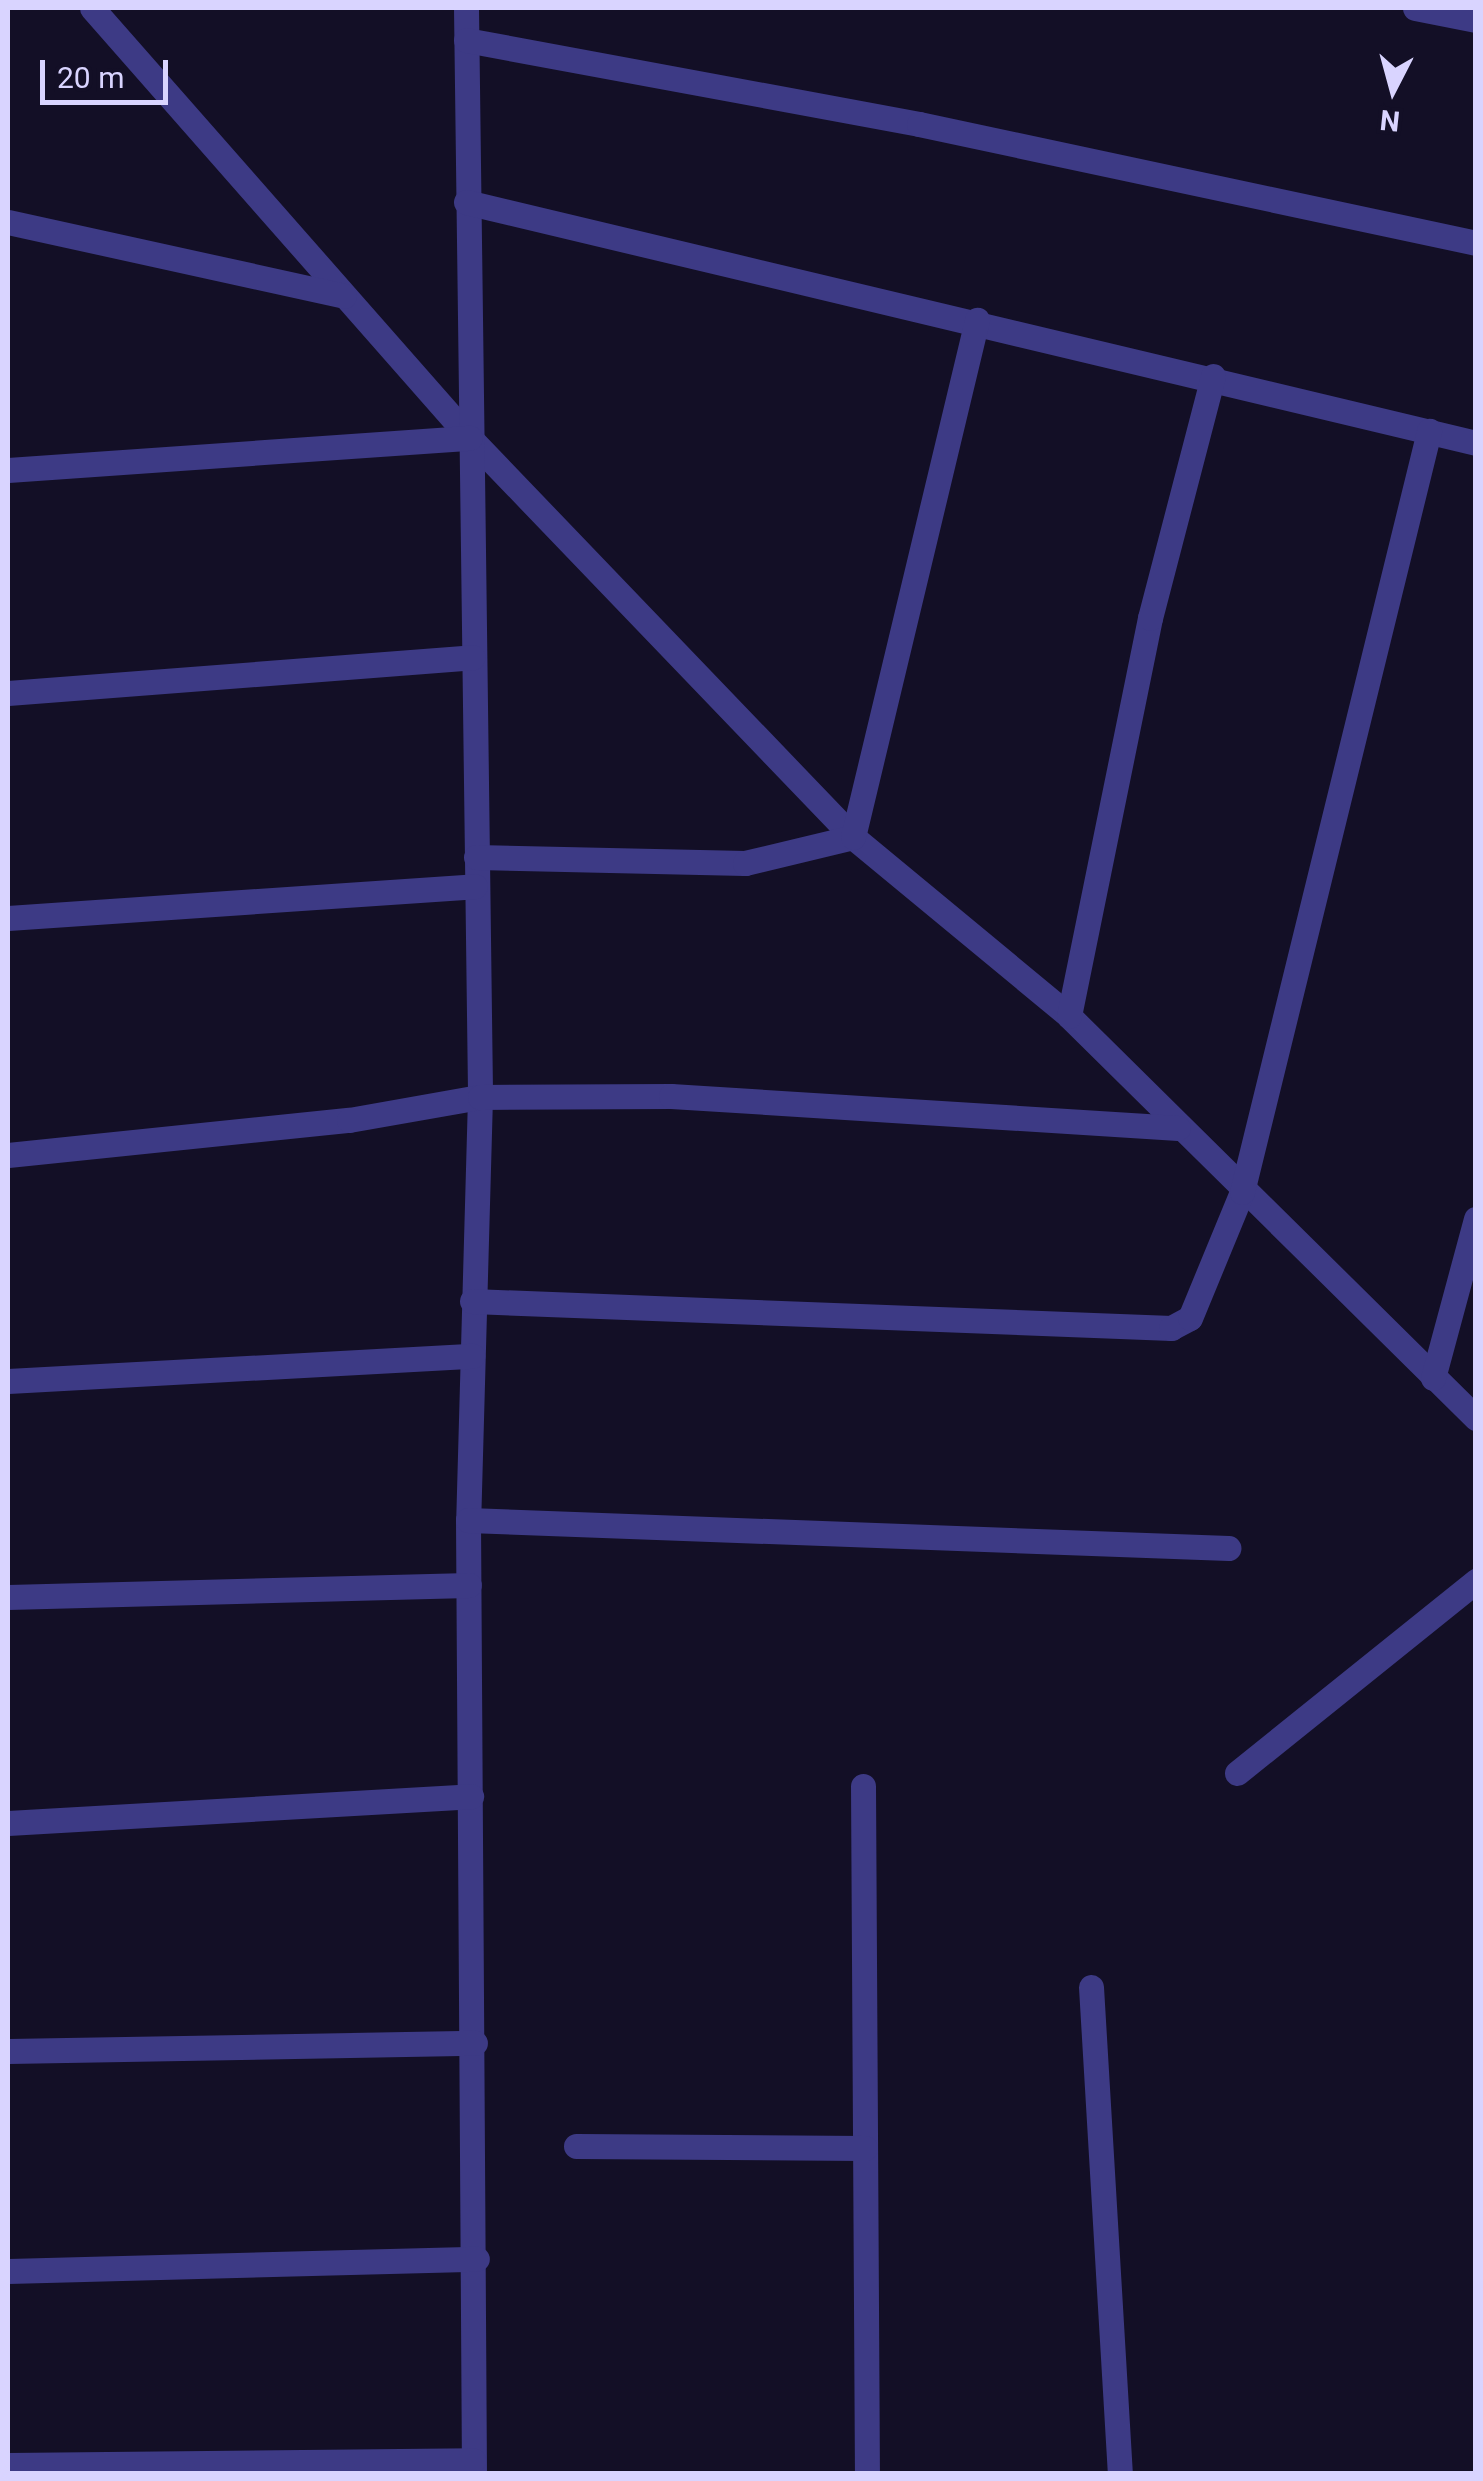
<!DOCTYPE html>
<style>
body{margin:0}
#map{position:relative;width:1483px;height:2481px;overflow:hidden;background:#130f26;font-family:Roboto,sans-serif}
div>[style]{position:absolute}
.street>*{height:25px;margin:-12.5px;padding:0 12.5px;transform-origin:12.5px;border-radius:12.5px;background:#3d3a85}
span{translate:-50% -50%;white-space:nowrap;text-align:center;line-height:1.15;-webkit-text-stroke:10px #130f26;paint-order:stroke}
.frame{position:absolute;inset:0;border:10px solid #d9d4ff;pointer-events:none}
.north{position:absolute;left:1343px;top:40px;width:100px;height:100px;-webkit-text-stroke:8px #130f26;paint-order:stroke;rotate:186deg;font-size:28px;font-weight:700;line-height:40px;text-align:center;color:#d9d4ff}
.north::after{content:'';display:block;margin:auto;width:35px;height:45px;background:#d9d4ff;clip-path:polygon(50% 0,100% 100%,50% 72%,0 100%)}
.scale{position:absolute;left:40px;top:60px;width:128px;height:45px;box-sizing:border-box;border:5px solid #d9d4ff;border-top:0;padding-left:12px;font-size:30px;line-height:35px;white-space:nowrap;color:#d9d4ff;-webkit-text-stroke:8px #130f26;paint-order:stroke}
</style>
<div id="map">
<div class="street">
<div style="left:92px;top:8px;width:573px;rotate:48.68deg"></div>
<div style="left:470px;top:438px;width:553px;rotate:46.17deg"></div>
<div style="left:853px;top:837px;width:281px;rotate:39.6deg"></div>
<div style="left:1069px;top:1016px;width:572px;rotate:44.65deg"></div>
<div style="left:466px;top:8px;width:1089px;rotate:89.26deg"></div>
<div style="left:480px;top:1097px;width:423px;rotate:91.6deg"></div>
<div style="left:468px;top:1520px;width:954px;rotate:89.64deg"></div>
<div style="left:1415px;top:8px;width:62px;rotate:11.1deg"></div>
<div style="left:466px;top:40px;width:461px;rotate:10.5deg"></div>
<div style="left:919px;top:124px;width:570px;rotate:12.06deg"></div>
<div style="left:466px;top:202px;width:1038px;rotate:13.42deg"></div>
<div style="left:8px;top:222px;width:344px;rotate:12.4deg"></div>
<div style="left:8px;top:470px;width:463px;rotate:-4deg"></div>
<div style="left:8px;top:693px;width:466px;rotate:-4.4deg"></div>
<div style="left:476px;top:857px;width:269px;rotate:1.3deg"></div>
<div style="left:745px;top:863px;width:111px;rotate:-13.5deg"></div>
<div style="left:853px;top:837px;width:532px;rotate:-76.51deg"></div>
<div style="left:8px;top:918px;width:468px;rotate:-3.9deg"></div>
<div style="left:1069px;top:1016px;width:406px;rotate:-78.5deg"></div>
<div style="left:1150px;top:618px;width:250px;rotate:-75.4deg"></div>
<div style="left:8px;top:1155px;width:343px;rotate:-5.9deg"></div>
<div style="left:349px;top:1120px;width:133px;rotate:-10deg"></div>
<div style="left:480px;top:1097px;width:191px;rotate:-0.3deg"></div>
<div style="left:671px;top:1096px;width:508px;rotate:3.61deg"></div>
<div style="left:472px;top:1301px;width:700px;rotate:2.21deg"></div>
<div style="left:1171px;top:1328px;width:21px;rotate:-28deg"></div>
<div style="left:1190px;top:1318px;width:136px;rotate:-67.6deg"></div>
<div style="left:1242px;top:1192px;width:784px;rotate:-76.19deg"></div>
<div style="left:1433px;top:1378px;width:165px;rotate:-74.9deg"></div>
<div style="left:8px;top:1381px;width:465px;rotate:-3.1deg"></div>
<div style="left:468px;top:1520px;width:761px;rotate:2.11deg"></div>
<div style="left:8px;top:1597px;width:461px;rotate:-1.5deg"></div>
<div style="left:1237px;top:1773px;width:307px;rotate:-38.8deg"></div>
<div style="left:863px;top:1786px;width:688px;rotate:89.67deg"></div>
<div style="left:8px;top:1823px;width:464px;rotate:-3.3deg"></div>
<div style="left:1091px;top:1987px;width:488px;rotate:86.6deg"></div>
<div style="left:8px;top:2051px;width:467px;rotate:-1deg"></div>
<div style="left:576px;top:2146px;width:289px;rotate:0.4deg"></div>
<div style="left:8px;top:2271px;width:469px;rotate:-1.5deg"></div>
<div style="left:8px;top:2465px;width:465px;rotate:-0.6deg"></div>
</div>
<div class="frame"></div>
<div class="north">N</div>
<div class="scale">20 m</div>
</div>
